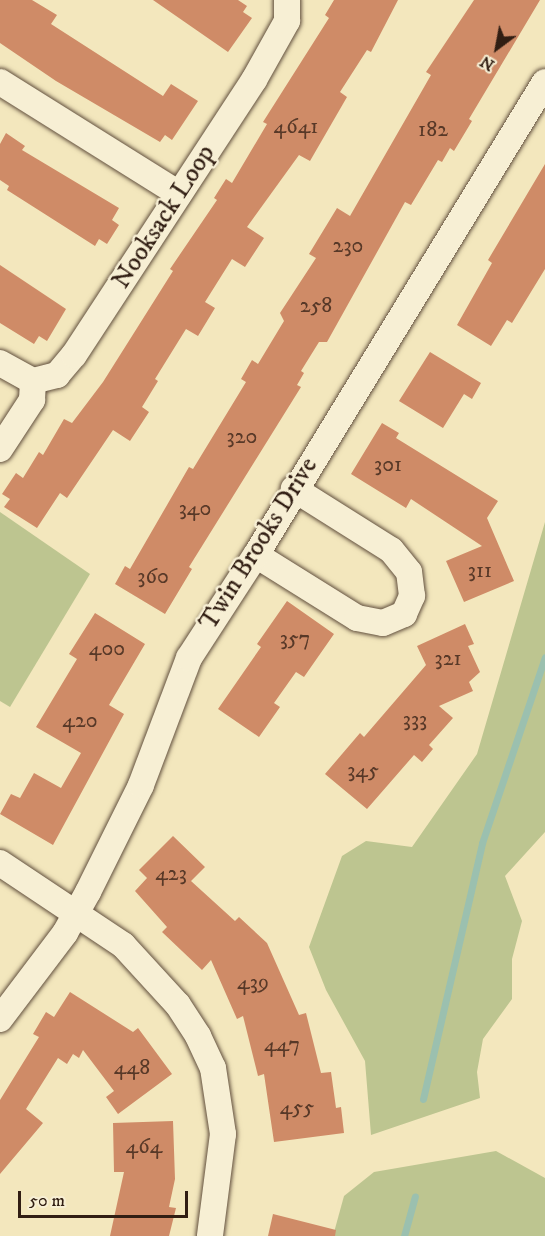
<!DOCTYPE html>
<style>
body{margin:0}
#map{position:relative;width:545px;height:1236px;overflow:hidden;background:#f3e7bd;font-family:"IM FELL DW Pica",serif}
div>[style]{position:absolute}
.green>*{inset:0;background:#bdc590}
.stream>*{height:7px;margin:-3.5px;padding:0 3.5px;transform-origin:3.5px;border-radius:3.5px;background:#9bc0af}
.building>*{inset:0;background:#cf8b67}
.roads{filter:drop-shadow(0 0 2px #62503e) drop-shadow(0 0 2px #62503e)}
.minor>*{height:26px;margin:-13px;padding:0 13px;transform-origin:13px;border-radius:13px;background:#f7efd4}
span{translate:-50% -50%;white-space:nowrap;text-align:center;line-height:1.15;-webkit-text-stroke:5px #f7efd4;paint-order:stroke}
.number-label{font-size:22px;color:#583928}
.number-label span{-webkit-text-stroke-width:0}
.street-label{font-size:26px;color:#311e13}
.north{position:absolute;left:467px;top:18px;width:60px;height:60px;-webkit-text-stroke:4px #f7efd4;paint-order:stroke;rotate:212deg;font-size:16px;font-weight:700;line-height:24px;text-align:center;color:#311e13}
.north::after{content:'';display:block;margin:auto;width:21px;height:27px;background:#311e13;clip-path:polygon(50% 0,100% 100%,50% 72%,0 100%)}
.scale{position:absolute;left:18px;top:1191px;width:170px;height:27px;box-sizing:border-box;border:3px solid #311e13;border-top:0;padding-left:8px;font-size:18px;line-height:21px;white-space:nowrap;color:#311e13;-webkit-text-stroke:4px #f7efd4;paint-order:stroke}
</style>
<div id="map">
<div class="green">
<div style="clip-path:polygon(0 512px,90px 574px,10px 707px,0 701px)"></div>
<div style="clip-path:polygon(545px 522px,545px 832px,505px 876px,522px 921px,512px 959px,512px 999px,483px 1039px,477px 1072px,480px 1098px,371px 1135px,365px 1061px,326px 990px,309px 947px,342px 856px,366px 841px,412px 847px,477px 754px)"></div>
<div style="clip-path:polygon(496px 1151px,545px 1178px,545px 1236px,333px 1236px,344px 1196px,374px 1172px)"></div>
</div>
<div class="stream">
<div style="left:423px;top:1099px;width:263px;rotate:-77deg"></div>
<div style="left:482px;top:843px;width:196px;rotate:-71.3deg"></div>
<div style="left:404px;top:1236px;width:41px;rotate:-74.6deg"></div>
</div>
<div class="building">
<div style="clip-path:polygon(0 0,32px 0,57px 15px,51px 24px,163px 96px,171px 84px,198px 101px,172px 140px,165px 135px,160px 142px,56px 81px,0 43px)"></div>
<div style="clip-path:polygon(153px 0,238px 0,247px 6px,243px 12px,252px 18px,228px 52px)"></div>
<div style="clip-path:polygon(334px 0,398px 0,371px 52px,367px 50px,340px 92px,347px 97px,310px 161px,299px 155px,247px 227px,264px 238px,245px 267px,232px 259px,205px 302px,215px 308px,198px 336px,186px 329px,155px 379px,158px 381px,142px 407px,149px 412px,130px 441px,113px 430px,67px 498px,60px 493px,37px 528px,4px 507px,10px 499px,2px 494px,16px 473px,23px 478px,39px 452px,43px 455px,64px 419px,72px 423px,103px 382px,173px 271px,170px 269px,217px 200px,214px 198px,226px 179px,232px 183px,267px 124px,263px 122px,329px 18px,325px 15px)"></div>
<div style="clip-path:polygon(474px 0,540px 0,469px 119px,472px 121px,454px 151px,450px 148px,442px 162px,438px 160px,411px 205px,405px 202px,327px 342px,319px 342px,301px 371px,304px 373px,297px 385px,301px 387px,189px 567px,192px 569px,165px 614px,115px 584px,125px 566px,130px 569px,189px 467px,193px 469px,246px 382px,241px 379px,252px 360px,258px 364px,284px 321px,280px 313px,316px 258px,309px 254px,337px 208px,350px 216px,431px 75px,426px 72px)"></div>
<div style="clip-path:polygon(6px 133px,25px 146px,22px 150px,119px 208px,112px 220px,119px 225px,107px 244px,99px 239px,95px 246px,7px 190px,9px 186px,0 180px,0 144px)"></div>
<div style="clip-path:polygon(545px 164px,545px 269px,512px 323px,507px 320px,491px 346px,457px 325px,492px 263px,488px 260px)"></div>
<div style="clip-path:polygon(0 265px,66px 309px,47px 341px,39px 336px,34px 344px,0 323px)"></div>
<div style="clip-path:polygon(430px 352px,481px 383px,472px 399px,464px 394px,443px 428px,399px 401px)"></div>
<div style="clip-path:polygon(382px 423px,399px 433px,396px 438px,498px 501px,487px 518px,514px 581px,464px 602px,446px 561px,482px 546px,411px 499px,406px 508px,351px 474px)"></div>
<div style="clip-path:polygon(287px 601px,334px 634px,304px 677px,296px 672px,274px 703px,280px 707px,259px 737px,218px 709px,261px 647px,257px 644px)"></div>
<div style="clip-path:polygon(95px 613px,145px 644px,109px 705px,124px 714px,53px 845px,0 814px,11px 794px,20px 798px,34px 773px,61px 788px,81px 753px,36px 727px,77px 659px,69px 654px)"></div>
<div style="clip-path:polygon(465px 624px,474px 644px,468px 646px,480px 672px,469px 682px,473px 691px,439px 706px,453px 718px,429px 745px,433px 749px,422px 762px,414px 755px,367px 809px,325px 774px,360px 733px,364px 737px,426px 665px,417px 646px)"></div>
<div style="clip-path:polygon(173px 836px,205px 867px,191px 881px,235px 921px,239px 917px,267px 943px,299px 1015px,306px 1013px,321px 1073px,331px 1072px,336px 1108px,341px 1107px,344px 1133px,274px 1142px,264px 1074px,258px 1076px,243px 1016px,237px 1019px,211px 960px,202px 970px,162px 932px,167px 927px,135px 891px,147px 878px,139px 870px)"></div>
<div style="clip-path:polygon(70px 992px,133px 1032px,138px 1028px,172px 1074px,118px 1114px,106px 1097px,114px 1091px,83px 1050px,79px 1058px,73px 1054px,67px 1064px,58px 1058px,26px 1109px,43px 1123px,0 1174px,0 1100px,39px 1037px,33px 1034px,46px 1012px,54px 1017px)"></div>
<div style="clip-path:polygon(173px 1121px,175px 1179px,169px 1207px,176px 1208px,169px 1236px,110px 1236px,124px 1172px,114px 1172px,113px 1123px)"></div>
<div style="clip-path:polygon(273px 1214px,336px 1230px,335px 1236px,268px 1236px)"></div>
</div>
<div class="roads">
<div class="minor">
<div style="left:0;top:82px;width:211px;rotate:32deg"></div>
<div style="left:0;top:363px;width:38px;rotate:29deg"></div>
<div style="left:33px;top:381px;width:25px;rotate:-14deg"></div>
<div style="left:57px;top:375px;width:26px;rotate:-50deg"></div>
<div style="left:74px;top:355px;width:329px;rotate:-56.8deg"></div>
<div style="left:254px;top:80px;width:68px;rotate:-60.8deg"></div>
<div style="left:287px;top:21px;width:21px;rotate:-90deg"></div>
<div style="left:0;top:449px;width:59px;rotate:-56.9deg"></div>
<div style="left:32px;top:400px;width:19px;rotate:-87deg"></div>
<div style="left:256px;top:555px;width:119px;rotate:32deg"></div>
<div style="left:357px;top:618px;width:26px;rotate:11deg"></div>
<div style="left:383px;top:623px;width:23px;rotate:-23deg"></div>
<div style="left:404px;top:614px;width:20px;rotate:-66deg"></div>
<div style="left:412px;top:596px;width:24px;rotate:-97deg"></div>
<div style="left:409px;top:572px;width:28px;rotate:-129deg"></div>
<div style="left:391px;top:550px;width:115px;rotate:-147.8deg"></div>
<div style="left:0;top:863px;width:148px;rotate:33.7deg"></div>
<div style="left:123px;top:945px;width:81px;rotate:47.5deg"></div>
<div style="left:178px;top:1005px;width:37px;rotate:57deg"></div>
<div style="left:198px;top:1036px;width:35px;rotate:65deg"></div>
<div style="left:213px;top:1068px;width:67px;rotate:81.4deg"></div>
<div style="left:223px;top:1134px;width:103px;rotate:97.3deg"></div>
<div style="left:0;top:1019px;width:108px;rotate:-52.9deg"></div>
<div style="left:65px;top:933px;width:47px;rotate:-60.7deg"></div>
<div style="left:88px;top:892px;width:119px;rotate:-63.6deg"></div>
<div style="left:141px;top:785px;width:136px;rotate:-69.3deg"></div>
<div style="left:189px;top:658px;width:123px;rotate:-57deg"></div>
<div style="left:256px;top:555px;width:554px;rotate:-58.58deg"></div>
</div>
</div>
<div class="number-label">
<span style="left:296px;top:127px">4641</span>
<span style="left:433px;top:130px">182</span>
<span style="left:348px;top:246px">230</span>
<span style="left:316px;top:306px">258</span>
<span style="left:242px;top:437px">320</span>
<span style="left:388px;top:465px">301</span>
<span style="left:195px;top:509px">340</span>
<span style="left:480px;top:571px">311</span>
<span style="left:153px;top:577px">360</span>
<span style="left:295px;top:639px">357</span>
<span style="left:107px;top:649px">400</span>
<span style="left:448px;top:659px">321</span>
<span style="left:415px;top:720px">333</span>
<span style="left:80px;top:721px">420</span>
<span style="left:363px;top:771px">345</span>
<span style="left:171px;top:874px">423</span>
<span style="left:253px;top:983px">439</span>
<span style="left:282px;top:1045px">447</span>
<span style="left:132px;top:1068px">448</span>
<span style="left:297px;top:1108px">455</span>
<span style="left:144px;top:1147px">464</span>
</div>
<div class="street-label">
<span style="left:164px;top:217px;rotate:-57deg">Nooksack Loop</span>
<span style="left:259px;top:544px;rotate:-58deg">Twin Brooks Drive</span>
</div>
<div class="north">N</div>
<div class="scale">50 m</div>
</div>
